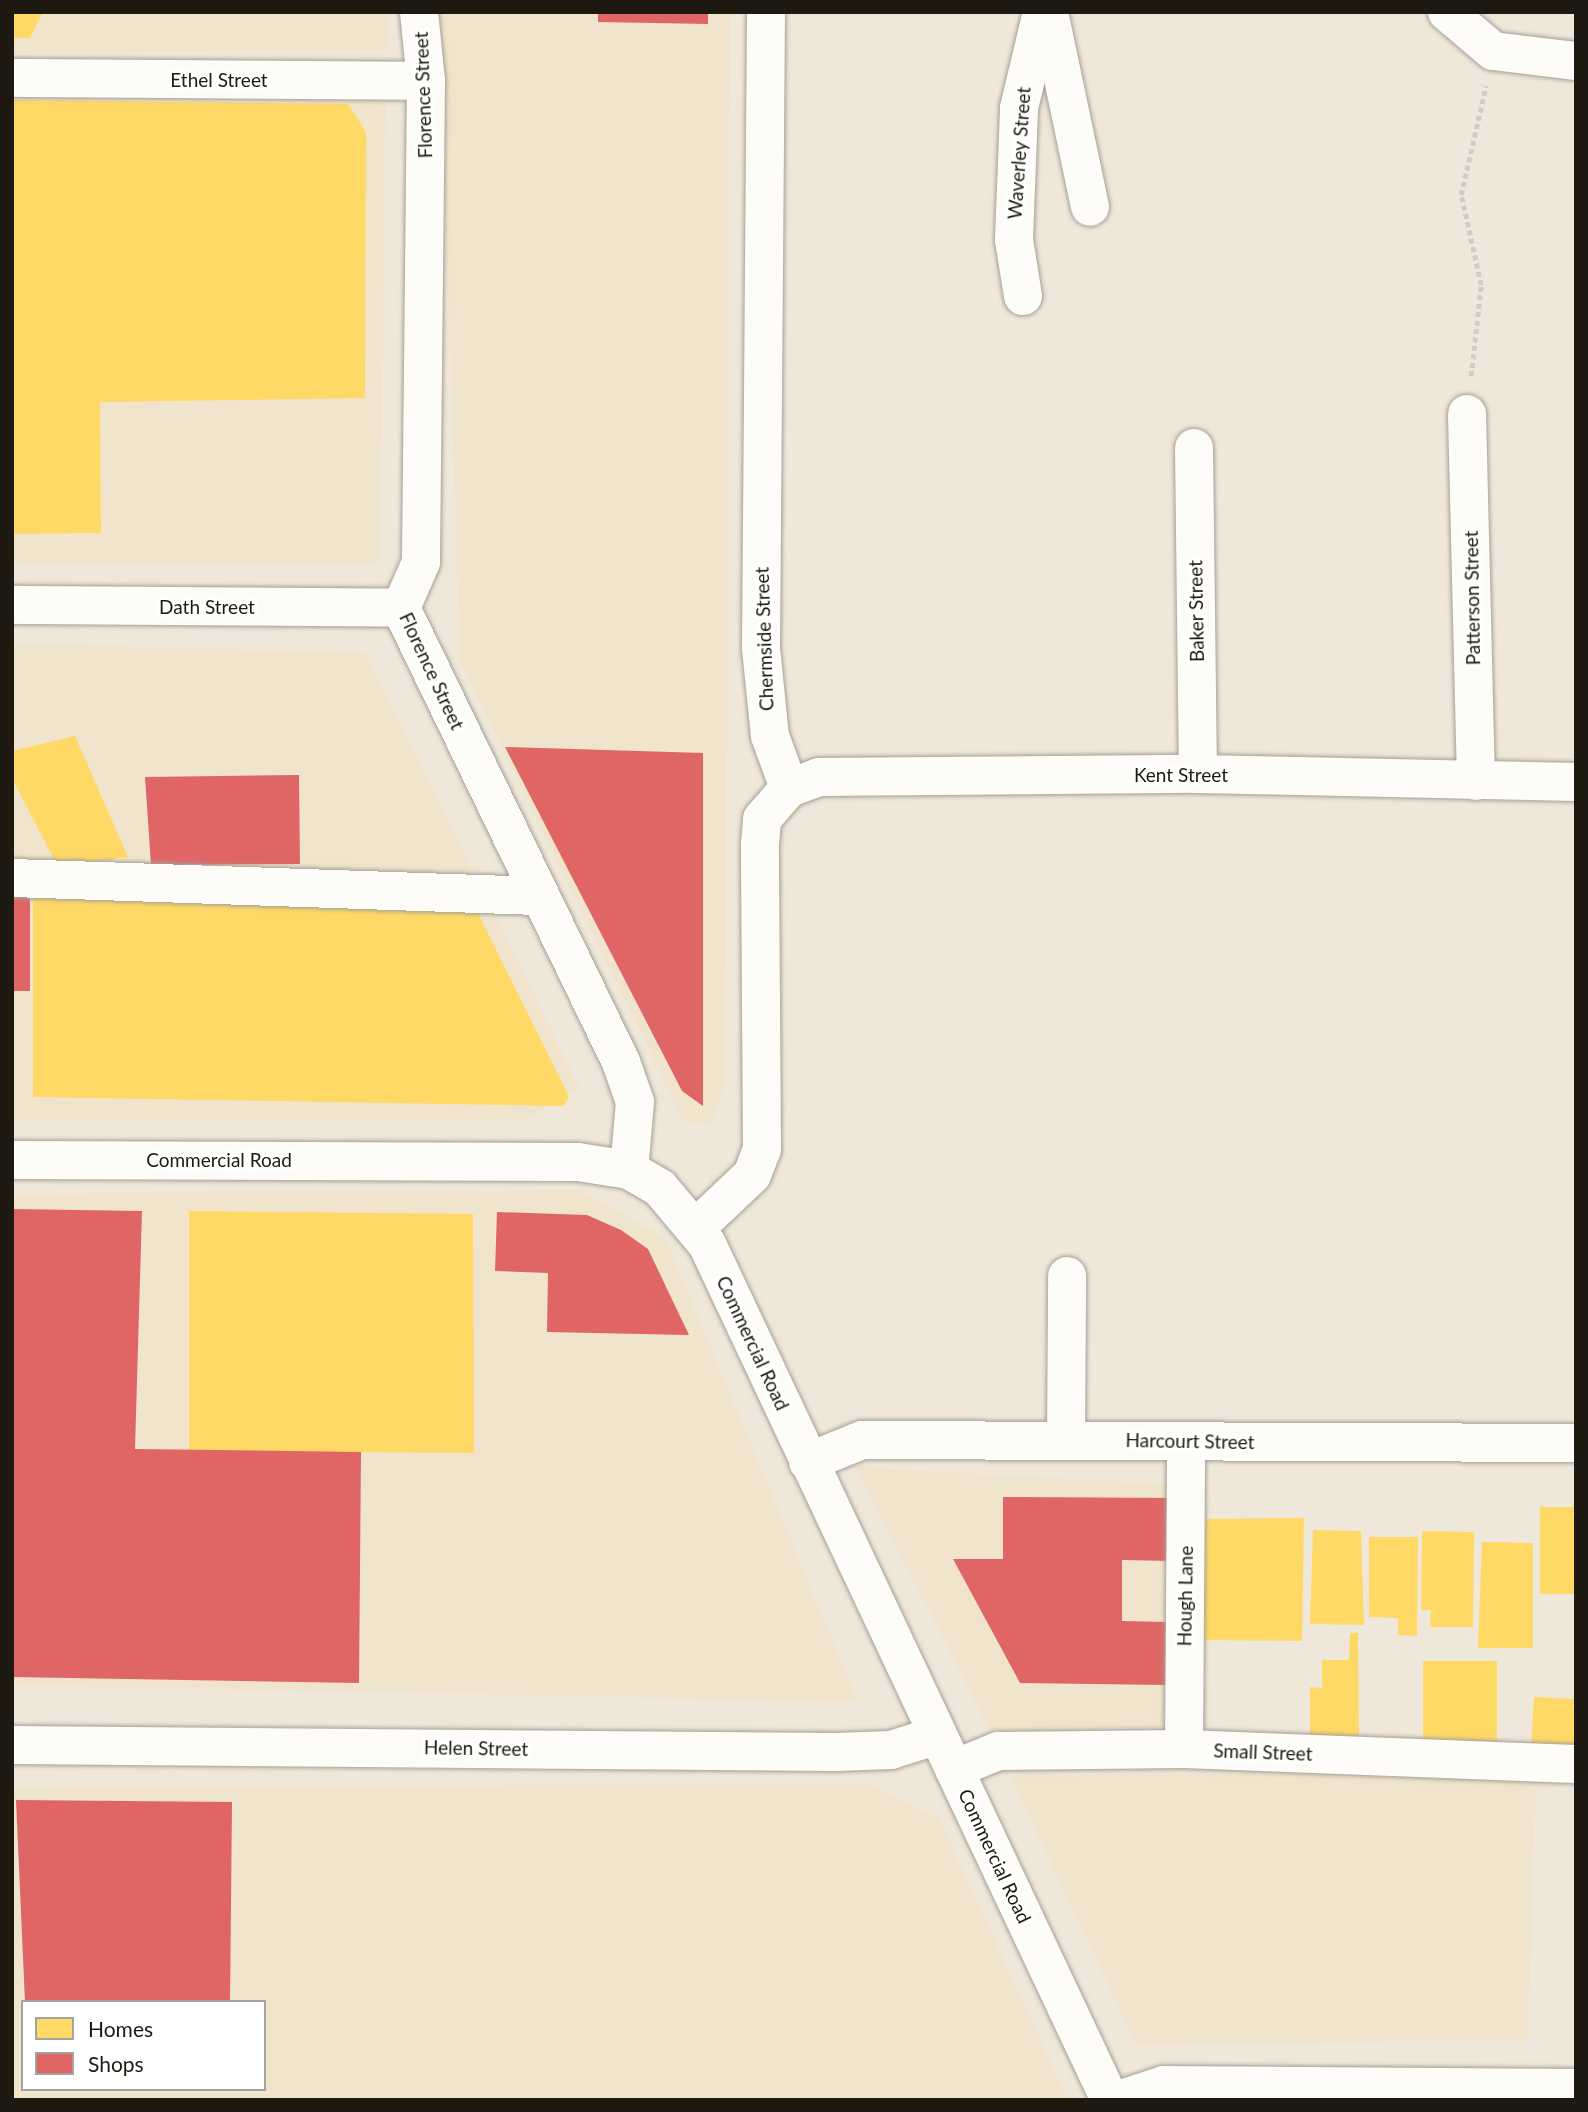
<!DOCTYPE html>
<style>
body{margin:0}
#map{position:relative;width:1588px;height:2112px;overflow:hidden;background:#efe8da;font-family:Lato,sans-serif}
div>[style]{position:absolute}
.built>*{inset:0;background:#f0e4cc}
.homes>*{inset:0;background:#ffd966}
.shops>*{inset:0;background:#e06666}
.path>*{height:4.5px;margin-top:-2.25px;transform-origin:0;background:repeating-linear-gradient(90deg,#cfcdc8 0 5px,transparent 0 8.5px)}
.roads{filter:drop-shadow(0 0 2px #a6a096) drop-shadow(0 0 2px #a6a096)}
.minor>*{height:38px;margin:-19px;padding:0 19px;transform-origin:19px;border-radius:19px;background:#fdfcf9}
span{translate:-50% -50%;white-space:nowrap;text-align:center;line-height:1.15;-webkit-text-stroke:7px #fff;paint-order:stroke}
.street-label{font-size:19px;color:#1e1910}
.frame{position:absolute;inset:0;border:14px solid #1e1910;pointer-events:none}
.legend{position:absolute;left:21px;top:2000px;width:245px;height:91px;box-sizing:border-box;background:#fff;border:2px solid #a5a39f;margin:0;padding:9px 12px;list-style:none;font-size:21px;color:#1e1910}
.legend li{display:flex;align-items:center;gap:14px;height:35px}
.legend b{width:35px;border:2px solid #a5a39f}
</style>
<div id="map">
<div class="built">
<div style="clip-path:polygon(12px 12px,387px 12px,387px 50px,12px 53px)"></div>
<div style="clip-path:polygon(439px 12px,730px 12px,725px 1084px,712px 1123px,684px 1122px,460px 662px)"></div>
<div style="clip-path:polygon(386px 96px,380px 563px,12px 564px,12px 97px)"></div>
<div style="clip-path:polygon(12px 643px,366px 653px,580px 1088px,522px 1121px,12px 1120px)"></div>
<div style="clip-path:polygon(578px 1190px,665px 1237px,858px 1702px,12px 1685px,12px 1194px)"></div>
<div style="clip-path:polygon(856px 1467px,1201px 1486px,1207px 1727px,989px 1729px)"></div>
<div style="clip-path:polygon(1536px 1772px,1528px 2039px,1137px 2046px,1010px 1776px)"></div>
<div style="clip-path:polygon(evenodd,869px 1784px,939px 1818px,1068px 2100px,12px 2100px,12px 1787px,869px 1784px,23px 2002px,264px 2002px,264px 2089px,23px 2089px,23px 2002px)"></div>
</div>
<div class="homes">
<div style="clip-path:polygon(12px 12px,43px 12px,30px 38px,12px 38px)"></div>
<div style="clip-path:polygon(12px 100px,348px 104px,366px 132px,365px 398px,100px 402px,101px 533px,12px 534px)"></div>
<div style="clip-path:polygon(75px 736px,128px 857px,58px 867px,12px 778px,12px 751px)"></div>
<div style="clip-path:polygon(33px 891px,476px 909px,569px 1097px,564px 1106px,33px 1097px)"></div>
<div style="clip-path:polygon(189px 1211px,473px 1214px,474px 1453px,189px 1451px)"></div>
<div style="clip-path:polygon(1540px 1507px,1576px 1507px,1576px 1594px,1540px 1594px)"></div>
<div style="clip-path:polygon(1304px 1518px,1302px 1641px,1201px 1640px,1201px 1519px)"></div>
<div style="clip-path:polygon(1313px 1530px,1361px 1531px,1364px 1625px,1310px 1624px)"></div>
<div style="clip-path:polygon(1422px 1531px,1474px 1532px,1473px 1627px,1430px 1627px,1431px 1610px,1421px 1610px)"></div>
<div style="clip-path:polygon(1369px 1537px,1418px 1537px,1417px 1636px,1398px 1635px,1398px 1618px,1369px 1617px)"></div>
<div style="clip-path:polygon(1482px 1542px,1533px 1543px,1533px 1648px,1478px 1648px)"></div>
<div style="clip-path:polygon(1350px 1633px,1358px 1633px,1359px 1742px,1310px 1742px,1310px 1687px,1322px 1688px,1322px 1660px,1349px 1660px)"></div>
<div style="clip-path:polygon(1423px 1661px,1497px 1661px,1497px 1742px,1423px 1742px)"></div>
<div style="clip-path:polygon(1534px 1697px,1576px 1699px,1576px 1749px,1531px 1747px)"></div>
</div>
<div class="shops">
<div style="clip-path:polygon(598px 12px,708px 12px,708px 24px,598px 22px)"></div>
<div style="clip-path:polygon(505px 747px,703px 753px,703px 1106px,682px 1091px)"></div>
<div style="clip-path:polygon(299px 775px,300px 864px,151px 865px,145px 777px)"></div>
<div style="clip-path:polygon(12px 896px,30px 896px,30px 991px,12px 991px)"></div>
<div style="clip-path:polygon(12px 1209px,142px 1211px,135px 1449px,361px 1452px,359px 1683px,12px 1677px)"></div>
<div style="clip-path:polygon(497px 1212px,587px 1215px,621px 1230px,648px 1249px,689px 1335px,547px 1332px,548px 1273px,495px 1271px)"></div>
<div style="clip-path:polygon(1003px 1497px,1173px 1498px,1173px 1561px,1122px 1560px,1122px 1621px,1166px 1622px,1166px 1685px,1020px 1683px,953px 1559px,1003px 1559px)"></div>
<div style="clip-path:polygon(16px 1800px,232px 1802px,230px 2002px,25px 2002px)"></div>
</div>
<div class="path">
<div style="left:1471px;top:376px;width:92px;rotate:-83.7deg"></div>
<div style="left:1481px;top:285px;width:92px;rotate:-102.5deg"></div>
<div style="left:1461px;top:195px;width:112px;rotate:-77.1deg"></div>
</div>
<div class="roads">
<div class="minor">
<div style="left:419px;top:12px;width:69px;rotate:84.2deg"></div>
<div style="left:426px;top:81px;width:481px;rotate:90.6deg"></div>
<div style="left:421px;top:562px;width:50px;rotate:113.5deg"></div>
<div style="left:401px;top:608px;width:504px;rotate:64.15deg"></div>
<div style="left:621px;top:1062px;width:42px;rotate:70.7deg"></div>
<div style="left:635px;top:1102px;width:68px;rotate:95deg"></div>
<div style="left:766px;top:12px;width:636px;rotate:90.45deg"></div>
<div style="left:761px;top:648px;width:88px;rotate:84.2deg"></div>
<div style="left:770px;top:736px;width:55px;rotate:69.9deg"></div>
<div style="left:1049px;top:12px;width:199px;rotate:78.1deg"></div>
<div style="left:1447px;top:12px;width:60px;rotate:40.3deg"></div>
<div style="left:1493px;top:51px;width:84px;rotate:6.9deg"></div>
<div style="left:12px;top:78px;width:414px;rotate:0.4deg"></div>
<div style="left:1023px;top:296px;width:57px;rotate:-99.1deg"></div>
<div style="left:1014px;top:240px;width:132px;rotate:-87.8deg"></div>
<div style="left:1019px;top:108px;width:99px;rotate:-76.5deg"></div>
<div style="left:1467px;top:414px;width:367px;rotate:88.6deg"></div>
<div style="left:1194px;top:448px;width:326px;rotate:89.3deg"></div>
<div style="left:12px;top:605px;width:389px;rotate:0.4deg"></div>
<div style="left:12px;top:878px;width:526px;rotate:1.96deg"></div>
<div style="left:12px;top:1160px;width:566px;rotate:0.2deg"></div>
<div style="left:578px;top:1162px;width:52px;rotate:8.9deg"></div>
<div style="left:629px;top:1170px;width:36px;rotate:30deg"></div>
<div style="left:660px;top:1188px;width:73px;rotate:50deg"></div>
<div style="left:707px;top:1244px;width:946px;rotate:64.79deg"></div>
<div style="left:698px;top:1226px;width:74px;rotate:-43.4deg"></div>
<div style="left:752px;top:1175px;width:28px;rotate:-69deg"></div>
<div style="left:762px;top:1149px;width:305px;rotate:-90.4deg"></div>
<div style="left:760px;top:844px;width:25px;rotate:-85deg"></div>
<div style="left:762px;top:819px;width:41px;rotate:-48.9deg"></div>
<div style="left:789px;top:788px;width:32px;rotate:-20deg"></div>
<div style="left:819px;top:777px;width:379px;rotate:-0.5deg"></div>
<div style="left:1198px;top:774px;width:378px;rotate:1.2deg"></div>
<div style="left:1066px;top:1439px;width:163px;rotate:-89.6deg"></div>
<div style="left:808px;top:1462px;width:58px;rotate:-22.2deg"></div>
<div style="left:862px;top:1440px;width:714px;rotate:0.24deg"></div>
<div style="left:12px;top:1745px;width:824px;rotate:0.49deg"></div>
<div style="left:836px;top:1752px;width:55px;rotate:-2.1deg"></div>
<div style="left:891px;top:1750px;width:49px;rotate:-17.7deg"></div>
<div style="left:1184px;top:1749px;width:307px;rotate:-89.6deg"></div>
<div style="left:954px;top:1769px;width:48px;rotate:-22.2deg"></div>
<div style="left:998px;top:1751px;width:186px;rotate:-0.6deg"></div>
<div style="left:1184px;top:1749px;width:392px;rotate:2.2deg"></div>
<div style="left:1118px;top:2100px;width:48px;rotate:-18.1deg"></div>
<div style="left:1164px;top:2085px;width:412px;rotate:0.4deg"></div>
</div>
</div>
<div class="street-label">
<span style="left:219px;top:80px">Ethel Street</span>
<span style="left:423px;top:95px;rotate:-92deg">Florence Street</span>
<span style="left:1019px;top:153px;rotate:-86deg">Waverley Street</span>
<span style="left:1472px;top:598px;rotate:-91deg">Patterson Street</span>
<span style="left:207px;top:607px">Dath Street</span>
<span style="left:1196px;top:611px;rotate:-91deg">Baker Street</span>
<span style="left:764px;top:639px;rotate:-92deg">Chermside Street</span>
<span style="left:432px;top:671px;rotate:65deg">Florence Street</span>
<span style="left:1181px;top:775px">Kent Street</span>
<span style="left:219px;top:1160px">Commercial Road</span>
<span style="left:753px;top:1343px;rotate:65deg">Commercial Road</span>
<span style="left:1190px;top:1441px;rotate:1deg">Harcourt Street</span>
<span style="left:1185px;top:1596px;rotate:-89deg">Hough Lane</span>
<span style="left:476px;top:1748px;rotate:1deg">Helen Street</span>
<span style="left:1263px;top:1752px;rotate:2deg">Small Street</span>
<span style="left:995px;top:1856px;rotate:65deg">Commercial Road</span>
</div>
<div class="frame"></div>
<ul class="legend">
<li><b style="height:19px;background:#ffd966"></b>Homes</li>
<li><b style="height:19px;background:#e06666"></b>Shops</li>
</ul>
</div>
